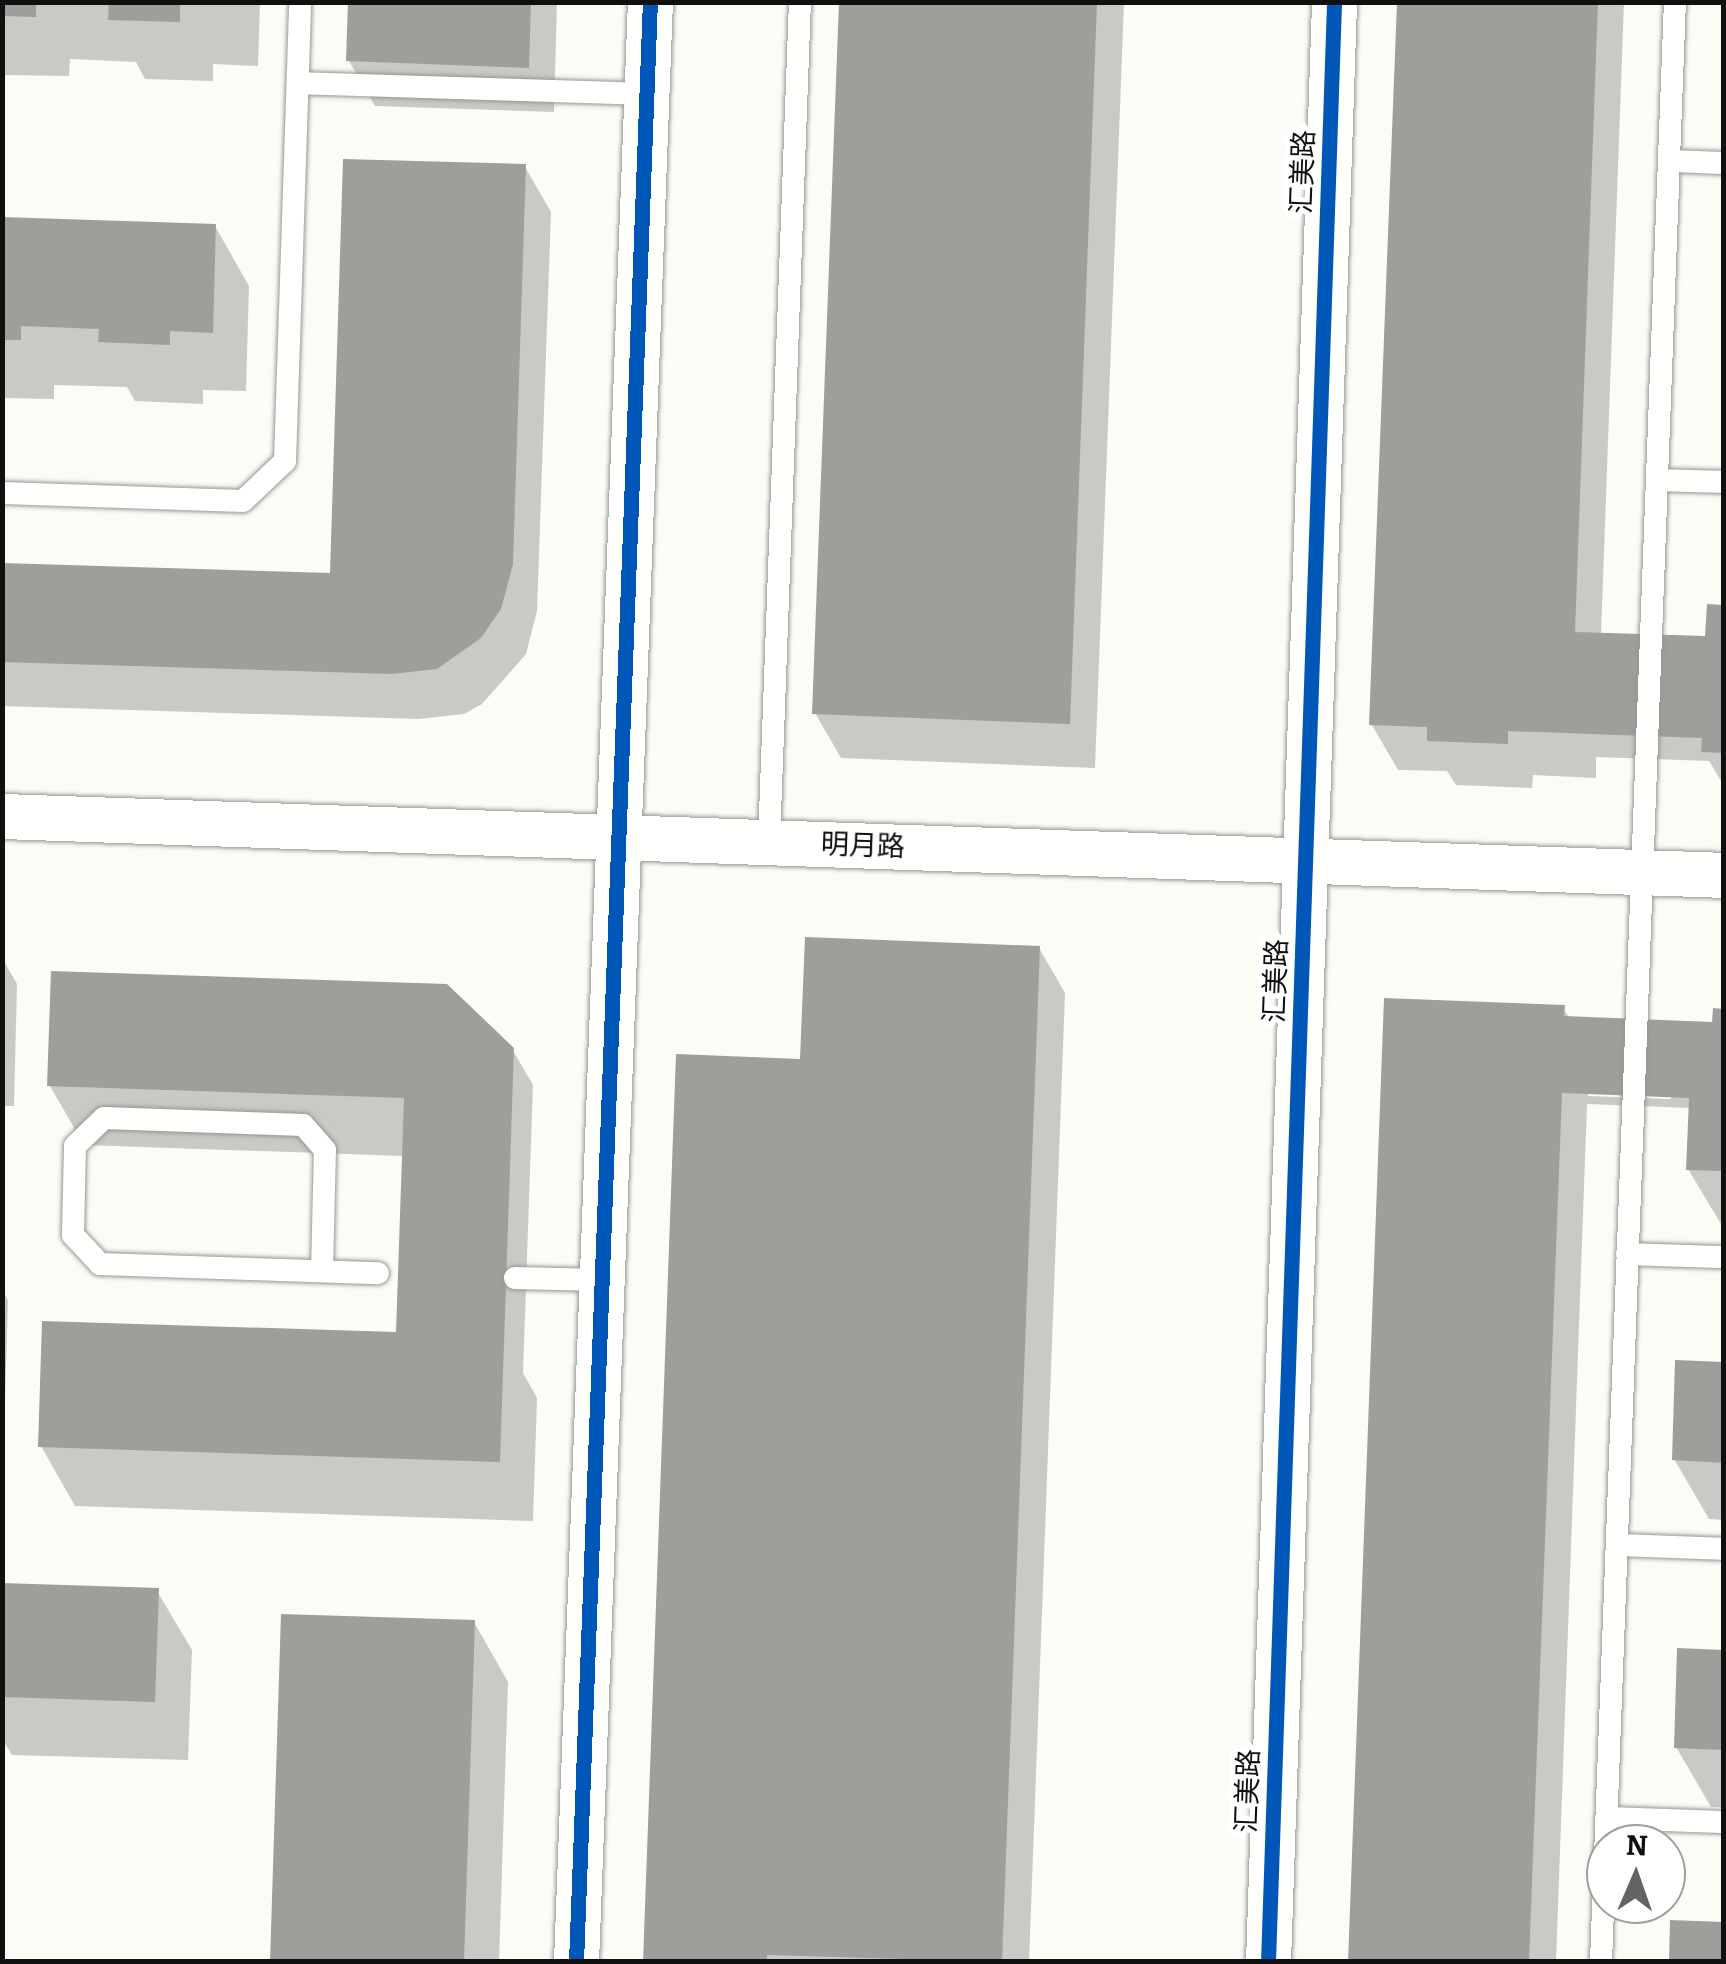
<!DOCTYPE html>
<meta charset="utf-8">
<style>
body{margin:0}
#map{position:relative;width:1726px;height:1964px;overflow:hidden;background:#fcfcf7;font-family:Bitter,"Noto Sans SC",serif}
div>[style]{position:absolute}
.shadow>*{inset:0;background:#0003}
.building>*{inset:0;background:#a09e9b}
.roads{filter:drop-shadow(0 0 2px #969694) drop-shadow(0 0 2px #969694)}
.lane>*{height:22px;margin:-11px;padding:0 11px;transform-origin:11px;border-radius:11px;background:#fffffe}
.street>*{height:45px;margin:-22.5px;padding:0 22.5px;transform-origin:22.5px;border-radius:22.5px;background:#fffffe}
.cycleway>*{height:15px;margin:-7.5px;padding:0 7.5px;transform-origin:7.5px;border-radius:7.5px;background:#0057b8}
span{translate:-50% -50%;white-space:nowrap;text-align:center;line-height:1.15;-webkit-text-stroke:10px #fff;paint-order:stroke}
.street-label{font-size:28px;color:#101010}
.frame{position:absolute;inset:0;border:5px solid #101010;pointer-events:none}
.north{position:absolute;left:1586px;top:1824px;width:100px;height:100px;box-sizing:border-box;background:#fff;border:2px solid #9f9f9f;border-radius:50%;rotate:2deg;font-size:28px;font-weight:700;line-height:40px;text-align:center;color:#101010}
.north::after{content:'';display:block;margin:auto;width:35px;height:45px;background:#636361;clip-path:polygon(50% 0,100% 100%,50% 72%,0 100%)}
</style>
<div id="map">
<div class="shadow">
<div style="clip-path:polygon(2px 2px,260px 2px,258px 66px,213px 64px,213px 81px,145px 79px,136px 62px,70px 59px,69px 76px,2px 75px)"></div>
<div style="clip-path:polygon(351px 2px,557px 2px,554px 112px,375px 106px,349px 61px)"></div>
<div style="clip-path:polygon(841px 2px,1124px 2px,1095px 768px,841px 758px,815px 713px)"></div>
<div style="clip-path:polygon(1399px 2px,1624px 2px,1601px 635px,1704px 639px,1724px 607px,1724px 786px,1709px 761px,1596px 757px,1596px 778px,1533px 775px,1532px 788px,1456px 785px,1447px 771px,1398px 770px,1372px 725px)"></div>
<div style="clip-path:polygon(525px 167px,551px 212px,537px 611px,526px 654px,482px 704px,464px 714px,419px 719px,2px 706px,2px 566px,332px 576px)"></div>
<div style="clip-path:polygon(2px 220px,215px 226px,249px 286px,246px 391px,203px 390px,203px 404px,135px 401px,127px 387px,54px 385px,54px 399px,2px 398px)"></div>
<div style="clip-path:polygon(1039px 948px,1065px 993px,1029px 1962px,645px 1962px,803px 1061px)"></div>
<div style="clip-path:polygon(2px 958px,17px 984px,14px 1106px,2px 1106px)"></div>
<div style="clip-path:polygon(evenodd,1563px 1008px,1570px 1019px,1715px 1025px,1724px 1011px,1724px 1229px,1688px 1169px,1691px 1108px,1587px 1104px,1556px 1962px,1351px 1962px,1563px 1008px,1588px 1091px,1671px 1094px,1671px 1099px,1588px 1096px,1588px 1091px)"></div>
<div style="clip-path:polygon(512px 1049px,533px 1085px,523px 1373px,537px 1398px,533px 1521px,75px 1506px,41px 1446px,401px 1335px,404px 1156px,84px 1145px,50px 1086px)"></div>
<div style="clip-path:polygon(2px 1289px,8px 1300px,3px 1470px,2px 1470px)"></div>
<div style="clip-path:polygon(1724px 1365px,1724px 1520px,1709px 1519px,1674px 1459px)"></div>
<div style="clip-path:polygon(2px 1585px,157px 1591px,192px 1650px,188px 1760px,12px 1755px,2px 1739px)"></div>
<div style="clip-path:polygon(474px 1622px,508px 1682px,499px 1962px,272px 1962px)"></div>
<div style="clip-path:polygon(1724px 1652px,1724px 1807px,1711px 1807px,1676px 1747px)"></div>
</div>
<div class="building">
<div style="clip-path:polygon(2px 2px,36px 2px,36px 17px,2px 16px)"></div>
<div style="clip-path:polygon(109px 2px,180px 2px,180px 22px,108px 20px)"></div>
<div style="clip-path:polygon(348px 2px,531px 2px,529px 68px,346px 61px)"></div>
<div style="clip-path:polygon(839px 2px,1097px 2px,1070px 724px,812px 714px)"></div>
<div style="clip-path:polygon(1397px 2px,1598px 2px,1575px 632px,1705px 636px,1707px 604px,1724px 605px,1724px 753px,1701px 752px,1702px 738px,1508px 731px,1508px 744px,1427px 741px,1427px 727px,1369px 725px)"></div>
<div style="clip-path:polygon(343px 159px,526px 164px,513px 564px,501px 609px,481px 638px,437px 669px,392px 674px,2px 662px,2px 563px,330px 573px)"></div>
<div style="clip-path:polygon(2px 217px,216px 224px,213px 333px,170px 331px,170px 345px,98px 342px,99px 329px,21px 326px,21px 340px,2px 340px)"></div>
<div style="clip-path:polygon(805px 937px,1040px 946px,1002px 1962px,767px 1955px,767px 1962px,643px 1962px,676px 1054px,800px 1059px)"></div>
<div style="clip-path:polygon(51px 971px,447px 984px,514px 1048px,500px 1462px,38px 1447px,42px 1321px,396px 1332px,404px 1098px,47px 1086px)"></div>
<div style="clip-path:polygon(1384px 998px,1565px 1005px,1564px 1016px,1712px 1022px,1713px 1008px,1724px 1009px,1724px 1171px,1686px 1170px,1689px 1098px,1562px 1093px,1529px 1962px,1348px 1962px)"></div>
<div style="clip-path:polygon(1675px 1360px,1724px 1362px,1724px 1463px,1672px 1460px)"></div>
<div style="clip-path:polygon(2px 1583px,159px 1588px,155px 1702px,2px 1697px)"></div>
<div style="clip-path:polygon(281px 1614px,475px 1620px,464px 1962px,270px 1962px)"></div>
<div style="clip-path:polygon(1677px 1648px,1724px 1650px,1724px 1750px,1674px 1748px)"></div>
<div style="clip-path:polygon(1670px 1920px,1724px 1922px,1724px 1962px,1669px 1962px)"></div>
</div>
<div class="roads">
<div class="lane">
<div style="left:298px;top:83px;width:348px;rotate:1.8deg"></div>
<div style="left:1669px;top:161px;width:55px;rotate:2.1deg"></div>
<div style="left:1657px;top:480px;width:67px;rotate:1.7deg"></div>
<div style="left:2px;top:493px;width:241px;rotate:1.9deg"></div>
<div style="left:243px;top:501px;width:58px;rotate:-43.6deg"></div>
<div style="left:285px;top:461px;width:459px;rotate:-88.1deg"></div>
<div style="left:769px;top:842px;width:841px;rotate:-87.89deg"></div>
<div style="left:1627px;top:1254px;width:97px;rotate:1.8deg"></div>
<div style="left:322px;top:1271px;width:121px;rotate:-88.6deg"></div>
<div style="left:325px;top:1150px;width:33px;rotate:-131deg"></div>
<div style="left:303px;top:1125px;width:199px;rotate:-178deg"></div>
<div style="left:104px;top:1118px;width:40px;rotate:136deg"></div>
<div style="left:75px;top:1146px;width:89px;rotate:91.3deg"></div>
<div style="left:73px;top:1235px;width:40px;rotate:47deg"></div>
<div style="left:100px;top:1264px;width:278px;rotate:1.9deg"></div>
<div style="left:515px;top:1278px;width:87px;rotate:1.3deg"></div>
<div style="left:1617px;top:1545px;width:107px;rotate:2.1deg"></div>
<div style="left:1607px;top:1818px;width:117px;rotate:2deg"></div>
<div style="left:1601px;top:1962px;width:1961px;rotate:-87.84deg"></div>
</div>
<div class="street">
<div style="left:2px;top:816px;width:1723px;rotate:1.96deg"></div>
<div style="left:576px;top:1962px;width:1961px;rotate:-87.84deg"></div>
<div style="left:1268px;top:1962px;width:1961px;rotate:-88.07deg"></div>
</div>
</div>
<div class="cycleway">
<div style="left:576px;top:1962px;width:1961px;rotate:-87.84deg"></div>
<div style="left:1268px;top:1962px;width:1961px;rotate:-88.07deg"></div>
</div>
<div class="street-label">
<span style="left:1303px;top:172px;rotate:-88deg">汇美路</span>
<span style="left:863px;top:846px;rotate:2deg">明月路</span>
<span style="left:1276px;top:981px;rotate:-88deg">汇美路</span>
<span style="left:1248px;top:1791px;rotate:-88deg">汇美路</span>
</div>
<div class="frame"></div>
<div class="north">N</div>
</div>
